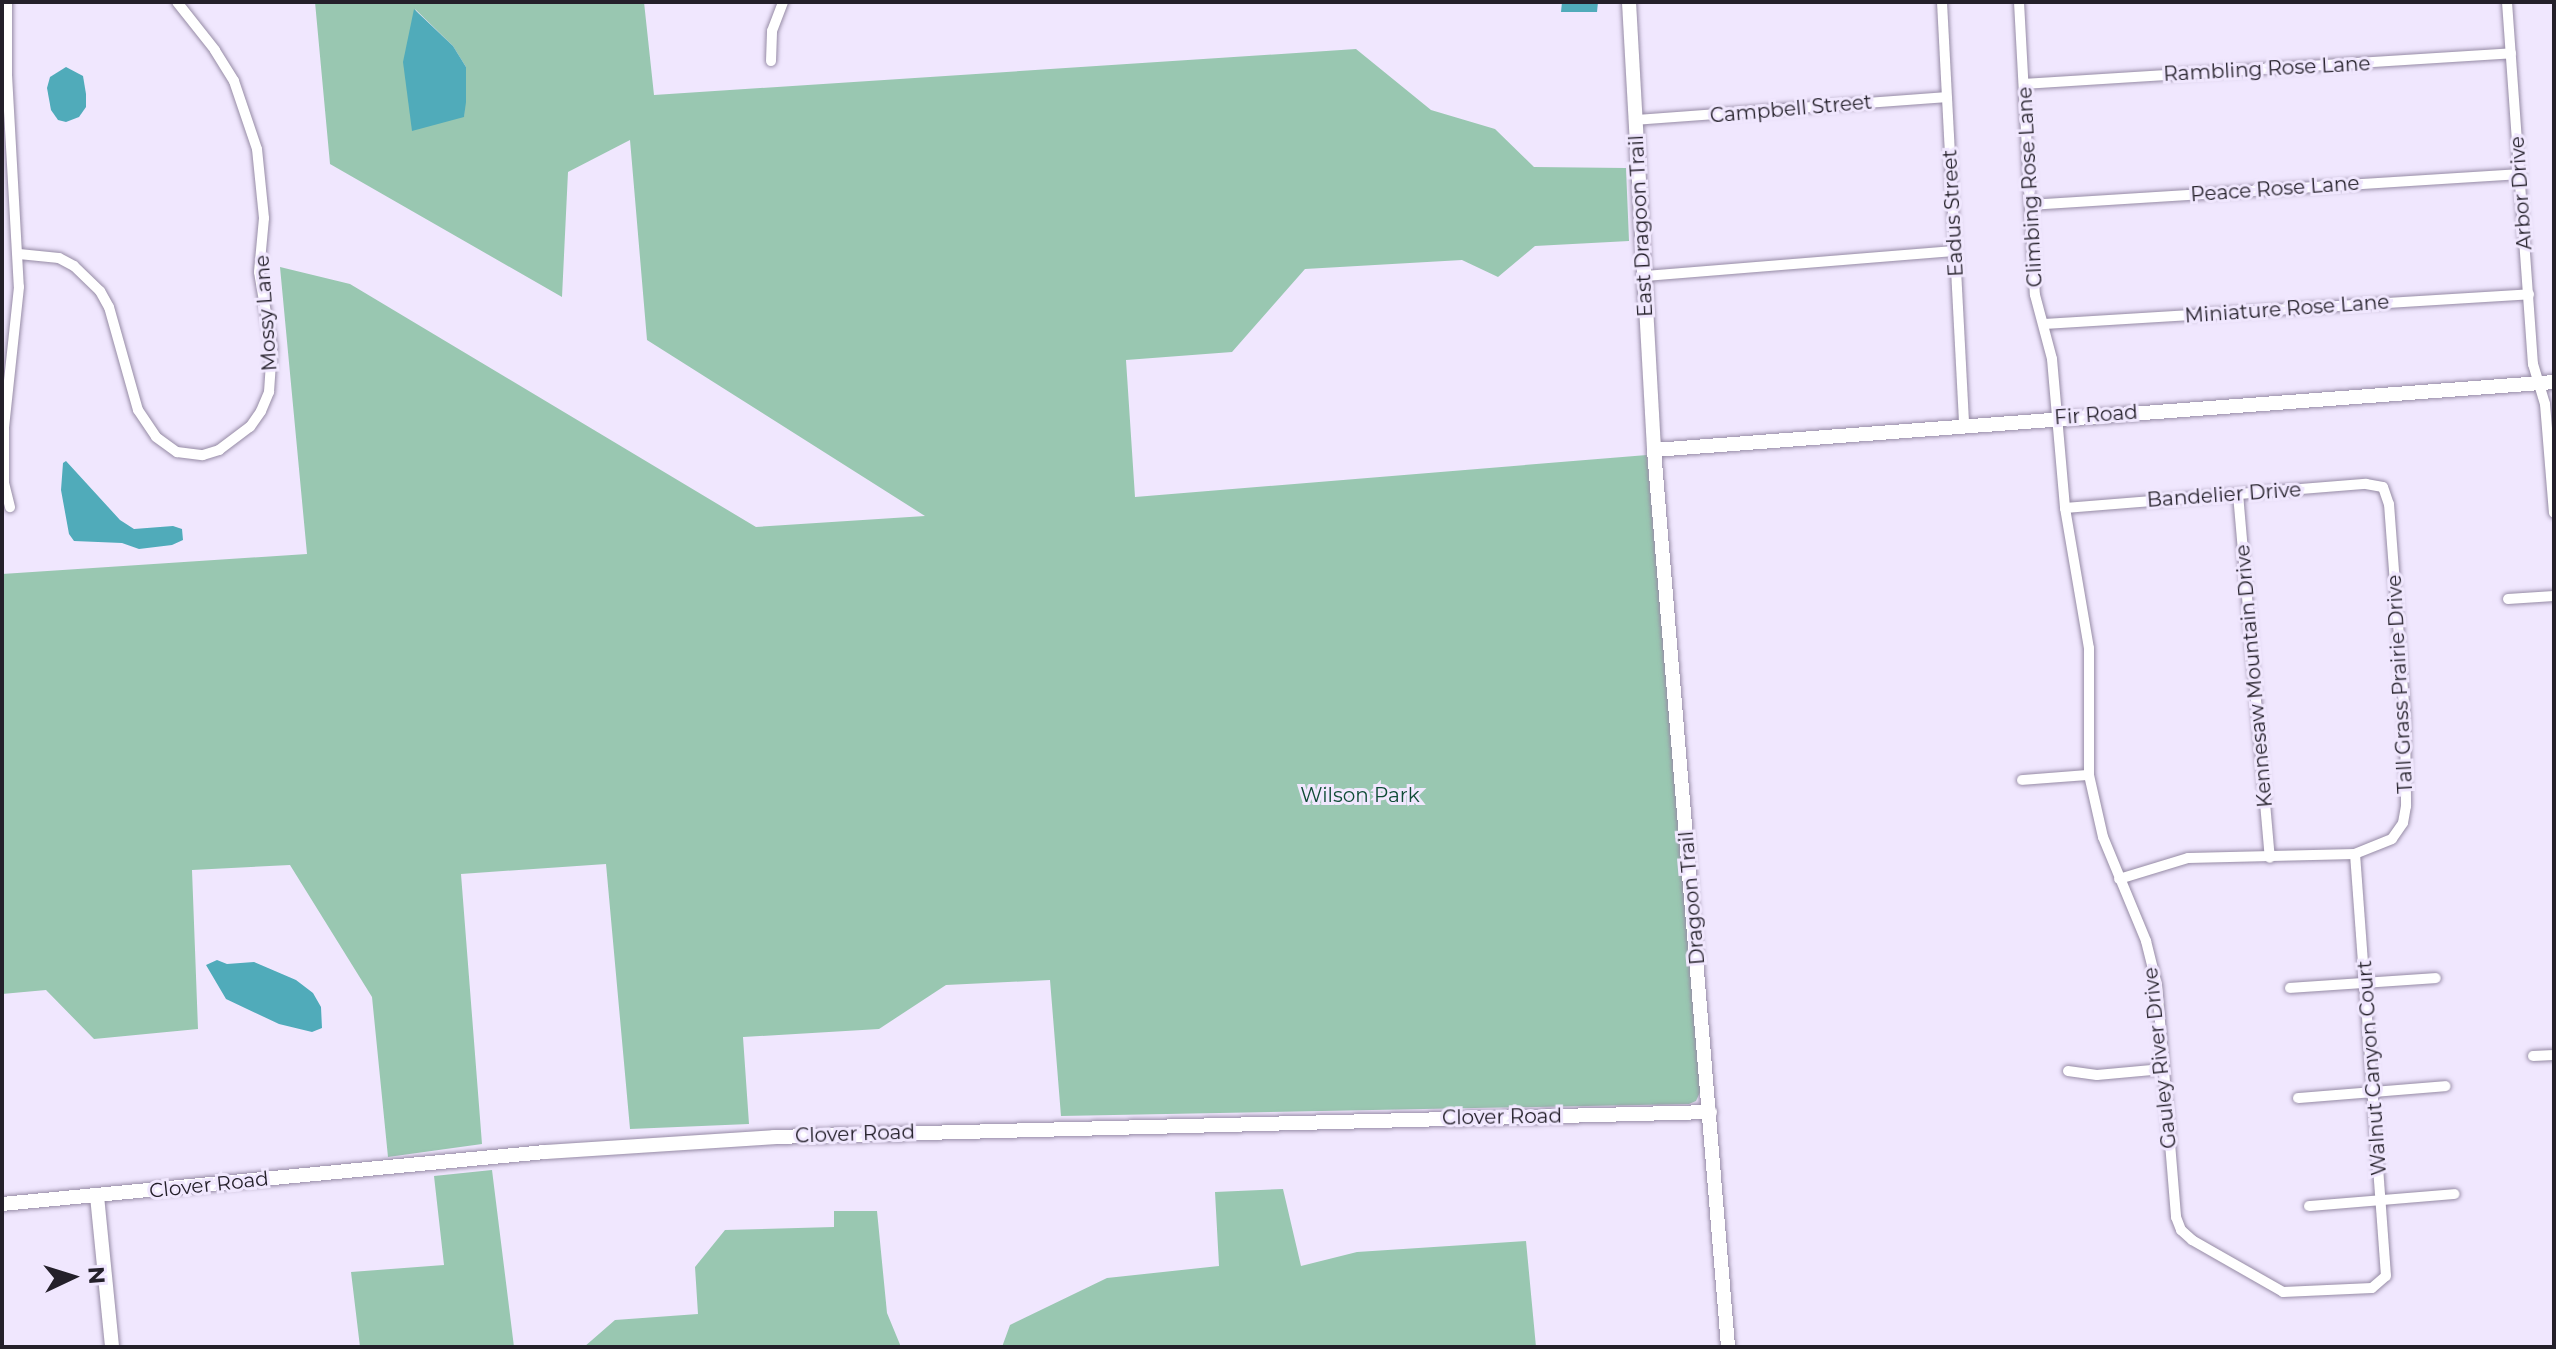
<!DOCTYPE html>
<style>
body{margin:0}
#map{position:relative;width:2556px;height:1349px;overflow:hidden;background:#f0e7fe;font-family:Montserrat,sans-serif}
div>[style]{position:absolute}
.green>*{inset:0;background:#99c7b1}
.water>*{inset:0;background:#50abba}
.roads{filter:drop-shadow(0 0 2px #968ba5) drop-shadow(0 0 2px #968ba5)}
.street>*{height:10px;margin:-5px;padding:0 5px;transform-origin:5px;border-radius:5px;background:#fff}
.secondary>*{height:14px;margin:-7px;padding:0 7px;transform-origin:7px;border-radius:7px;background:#fff}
span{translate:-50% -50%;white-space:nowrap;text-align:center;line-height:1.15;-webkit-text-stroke:6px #f0e7fe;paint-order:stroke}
.street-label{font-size:20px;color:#24202a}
.park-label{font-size:20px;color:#0f4c36}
.frame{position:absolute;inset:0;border:4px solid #24202a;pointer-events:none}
.north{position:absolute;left:32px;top:1237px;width:80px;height:80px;-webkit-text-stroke:6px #f0e7fe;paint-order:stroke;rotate:86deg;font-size:22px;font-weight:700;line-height:32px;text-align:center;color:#24202a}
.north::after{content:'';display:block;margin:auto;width:28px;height:36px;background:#24202a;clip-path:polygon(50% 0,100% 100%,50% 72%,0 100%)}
</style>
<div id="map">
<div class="green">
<div style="clip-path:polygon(evenodd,315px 2px,644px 2px,654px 95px,1356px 49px,1431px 110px,1495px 129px,1534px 167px,1626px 168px,1629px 241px,1535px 246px,1498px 277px,1462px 260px,1305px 269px,1232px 352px,1126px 360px,1135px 497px,1647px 455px,1703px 1086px,1696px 1101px,1689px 1104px,1061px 1116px,1050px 980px,946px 985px,879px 1029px,743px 1037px,749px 1124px,630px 1129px,606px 864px,461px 874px,482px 1144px,388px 1157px,372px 997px,290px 865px,192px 870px,198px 1029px,94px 1039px,46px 990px,2px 994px,2px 574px,307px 554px,280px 267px,350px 284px,756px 527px,925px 516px,647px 340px,630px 140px,568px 172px,562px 297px,330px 164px,315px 2px,415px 9px,453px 46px,466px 67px,464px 117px,415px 9px)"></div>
<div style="clip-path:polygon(492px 1170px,514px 1347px,360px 1347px,351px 1272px,444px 1265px,434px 1176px)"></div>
<div style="clip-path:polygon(1283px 1189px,1301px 1266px,1357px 1252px,1526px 1241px,1536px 1347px,1002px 1347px,1010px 1325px,1107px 1278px,1219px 1266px,1215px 1192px)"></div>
<div style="clip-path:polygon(834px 1211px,877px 1211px,887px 1313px,901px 1347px,584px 1347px,615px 1320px,698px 1314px,695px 1267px,725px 1230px,834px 1227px)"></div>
</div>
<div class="water">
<div style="clip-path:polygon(1562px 2px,1598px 2px,1597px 12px,1561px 12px)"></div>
<div style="clip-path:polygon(414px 9px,453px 46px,466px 67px,466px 102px,464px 117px,412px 131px,403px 62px)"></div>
<div style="clip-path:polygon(66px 67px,83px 76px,86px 94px,86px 107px,79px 117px,66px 122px,58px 120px,51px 110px,47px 88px,50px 77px)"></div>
<div style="clip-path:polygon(66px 461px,120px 520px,134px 529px,173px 526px,182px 529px,183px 540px,172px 545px,139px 549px,122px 543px,74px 541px,69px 534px,61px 490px,63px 463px)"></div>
<div style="clip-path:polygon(217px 960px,227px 964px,254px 962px,296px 980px,313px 993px,321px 1007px,322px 1028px,312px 1032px,279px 1024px,226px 999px,206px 965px)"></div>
</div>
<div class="roads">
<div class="street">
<div style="left:7px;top:2px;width:73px;rotate:90deg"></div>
<div style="left:7px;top:75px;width:212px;rotate:86.8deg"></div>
<div style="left:19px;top:287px;width:141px;rotate:96.1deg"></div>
<div style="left:4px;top:427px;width:56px;rotate:90deg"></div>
<div style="left:4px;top:483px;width:25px;rotate:76deg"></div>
<div style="left:1942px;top:2px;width:424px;rotate:87deg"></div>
<div style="left:2019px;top:2px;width:293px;rotate:86.9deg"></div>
<div style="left:2035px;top:295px;width:66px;rotate:75.1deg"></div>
<div style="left:2052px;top:359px;width:150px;rotate:85deg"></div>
<div style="left:2065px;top:508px;width:142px;rotate:80.3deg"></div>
<div style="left:2089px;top:648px;width:127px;rotate:90deg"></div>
<div style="left:2089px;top:775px;width:64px;rotate:77.3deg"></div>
<div style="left:2103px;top:837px;width:113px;rotate:67.5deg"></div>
<div style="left:2146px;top:941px;width:45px;rotate:76deg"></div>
<div style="left:2157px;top:985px;width:233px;rotate:85.3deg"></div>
<div style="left:2176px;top:1217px;width:14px;rotate:69deg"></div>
<div style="left:2181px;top:1230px;width:15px;rotate:42deg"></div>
<div style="left:2192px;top:1240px;width:105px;rotate:29.7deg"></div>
<div style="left:2283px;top:1292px;width:89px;rotate:-2.6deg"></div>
<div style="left:2372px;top:1288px;width:18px;rotate:-41deg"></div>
<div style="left:2386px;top:1276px;width:423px;rotate:-94.2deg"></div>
<div style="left:2507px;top:2px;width:363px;rotate:85.9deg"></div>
<div style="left:2533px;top:364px;width:42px;rotate:73.3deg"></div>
<div style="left:2545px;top:404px;width:109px;rotate:85.3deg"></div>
<div style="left:771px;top:61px;width:30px;rotate:-88deg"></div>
<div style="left:772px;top:31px;width:31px;rotate:-69deg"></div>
<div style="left:2024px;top:84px;width:488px;rotate:-3.6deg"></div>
<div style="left:1635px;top:120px;width:312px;rotate:-4.2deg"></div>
<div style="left:2030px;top:205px;width:491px;rotate:-3.6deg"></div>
<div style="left:19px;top:254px;width:40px;rotate:5.7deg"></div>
<div style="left:59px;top:258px;width:17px;rotate:28deg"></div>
<div style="left:74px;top:266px;width:36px;rotate:44deg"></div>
<div style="left:100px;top:291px;width:18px;rotate:61deg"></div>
<div style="left:109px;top:307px;width:107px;rotate:74.3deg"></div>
<div style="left:138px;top:410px;width:32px;rotate:56deg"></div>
<div style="left:156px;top:437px;width:26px;rotate:36deg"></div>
<div style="left:177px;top:452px;width:26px;rotate:7deg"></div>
<div style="left:203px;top:455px;width:17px;rotate:-17deg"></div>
<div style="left:219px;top:450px;width:39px;rotate:-37deg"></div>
<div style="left:250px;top:427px;width:19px;rotate:-55deg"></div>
<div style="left:261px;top:411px;width:21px;rotate:-67deg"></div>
<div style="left:269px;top:392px;width:44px;rotate:-86.1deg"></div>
<div style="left:272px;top:348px;width:77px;rotate:-99.7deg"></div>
<div style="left:259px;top:272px;width:54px;rotate:-84.7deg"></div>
<div style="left:264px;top:218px;width:69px;rotate:-95.8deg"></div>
<div style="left:257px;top:149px;width:72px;rotate:-108.7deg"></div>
<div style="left:234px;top:81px;width:36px;rotate:-122deg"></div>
<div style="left:215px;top:50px;width:61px;rotate:-128.4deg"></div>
<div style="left:1644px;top:276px;width:312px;rotate:-4.6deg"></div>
<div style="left:2045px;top:324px;width:485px;rotate:-3.5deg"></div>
<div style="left:2238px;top:494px;width:365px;rotate:85deg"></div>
<div style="left:2065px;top:508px;width:302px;rotate:-4.6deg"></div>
<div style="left:2366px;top:484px;width:17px;rotate:10deg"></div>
<div style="left:2383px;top:487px;width:18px;rotate:71deg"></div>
<div style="left:2389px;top:504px;width:215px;rotate:85.7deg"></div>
<div style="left:2405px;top:718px;width:88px;rotate:89.3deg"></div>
<div style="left:2406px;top:806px;width:17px;rotate:100deg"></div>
<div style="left:2403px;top:823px;width:19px;rotate:125deg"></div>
<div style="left:2392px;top:839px;width:40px;rotate:158deg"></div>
<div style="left:2355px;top:854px;width:167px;rotate:178.6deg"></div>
<div style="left:2188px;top:858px;width:72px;rotate:163.1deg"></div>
<div style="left:2508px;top:599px;width:46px;rotate:-3.7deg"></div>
<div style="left:2022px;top:780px;width:67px;rotate:-4.3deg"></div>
<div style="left:2290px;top:988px;width:146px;rotate:-3.9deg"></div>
<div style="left:2533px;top:1056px;width:21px;rotate:-3deg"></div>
<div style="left:2068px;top:1071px;width:29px;rotate:8deg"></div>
<div style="left:2097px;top:1075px;width:66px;rotate:-5.2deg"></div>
<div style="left:2298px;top:1098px;width:148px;rotate:-4.6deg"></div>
<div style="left:2309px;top:1206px;width:146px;rotate:-4.7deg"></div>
</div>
<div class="secondary">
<div style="left:1629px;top:2px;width:449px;rotate:86.8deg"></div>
<div style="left:1654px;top:450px;width:900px;rotate:85.28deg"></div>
<div style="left:1654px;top:450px;width:903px;rotate:-4.32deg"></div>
<div style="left:97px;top:1196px;width:152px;rotate:84.3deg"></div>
<div style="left:2px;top:1204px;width:545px;rotate:-5.47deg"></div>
<div style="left:545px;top:1152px;width:229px;rotate:-3.7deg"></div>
<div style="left:774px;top:1137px;width:936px;rotate:-1.53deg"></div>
</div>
</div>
<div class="street-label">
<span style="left:2267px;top:69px;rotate:-3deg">Rambling Rose Lane</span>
<span style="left:1791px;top:109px;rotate:-5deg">Campbell Street</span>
<span style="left:2030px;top:187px;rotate:-93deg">Climbing Rose Lane</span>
<span style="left:2275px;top:189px;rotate:-4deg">Peace Rose Lane</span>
<span style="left:2521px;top:193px;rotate:-94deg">Arbor Drive</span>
<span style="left:1953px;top:213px;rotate:-93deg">Eadus Street</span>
<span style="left:1641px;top:226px;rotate:-93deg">East Dragoon Trail</span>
<span style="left:2287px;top:309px;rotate:-4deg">Miniature Rose Lane</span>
<span style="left:266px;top:313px;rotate:-94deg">Mossy Lane</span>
<span style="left:2096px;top:415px;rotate:-4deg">Fir Road</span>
<span style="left:2224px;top:495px;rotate:-4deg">Bandelier Drive</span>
<span style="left:2254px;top:676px;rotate:-95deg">Kennesaw Mountain Drive</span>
<span style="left:2400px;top:684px;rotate:-93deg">Tall Grass Prairie Drive</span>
<span style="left:1692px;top:898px;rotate:-95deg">Dragoon Trail</span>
<span style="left:2160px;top:1058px;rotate:-96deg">Gauley River Drive</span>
<span style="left:2372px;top:1068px;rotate:-94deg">Walnut Canyon Court</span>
<span style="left:1502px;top:1117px;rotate:-1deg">Clover Road</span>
<span style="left:855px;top:1134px;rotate:-2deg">Clover Road</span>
<span style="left:209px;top:1185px;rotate:-6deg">Clover Road</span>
</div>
<div class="park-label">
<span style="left:1360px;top:795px">Wilson Park</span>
</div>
<div class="frame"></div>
<div class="north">N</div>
</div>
